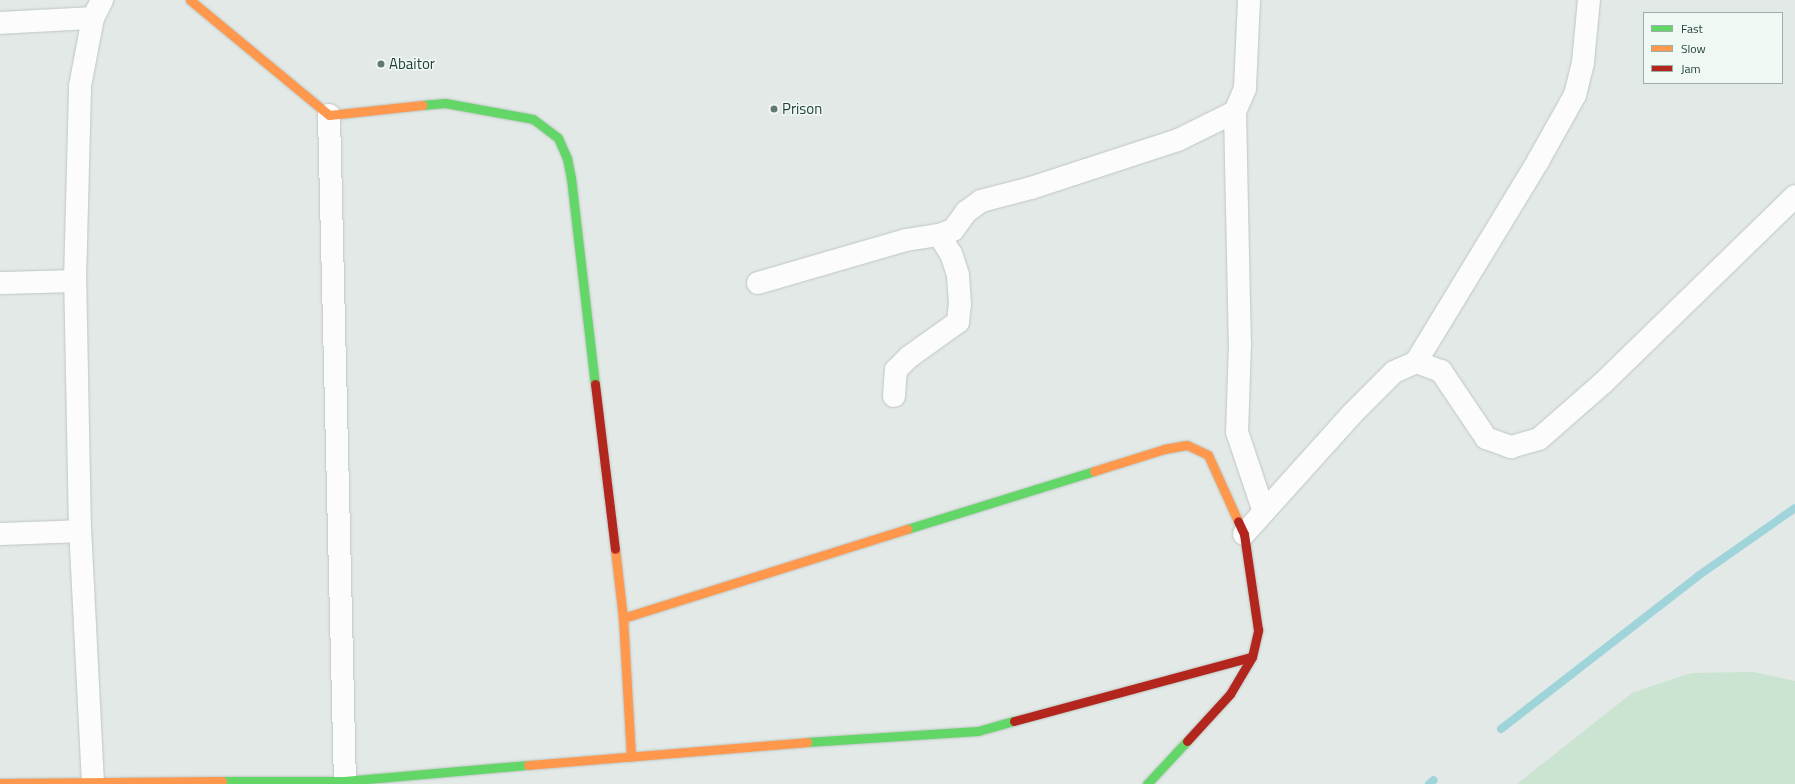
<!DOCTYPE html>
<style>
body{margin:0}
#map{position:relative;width:1795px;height:784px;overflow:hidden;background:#e2e9e6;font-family:"Titillium Web",sans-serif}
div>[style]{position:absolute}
.green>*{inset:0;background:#cae4d1}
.stream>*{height:8px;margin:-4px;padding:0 4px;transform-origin:4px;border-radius:4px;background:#9fd4db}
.roads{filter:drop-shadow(0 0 1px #bfc6c3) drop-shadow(0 0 1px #bfc6c3)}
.street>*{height:22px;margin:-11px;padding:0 11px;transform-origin:11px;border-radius:11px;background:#fbfcfb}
.fast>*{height:9px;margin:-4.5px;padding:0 4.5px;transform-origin:4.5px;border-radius:4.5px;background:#63d668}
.slow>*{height:9px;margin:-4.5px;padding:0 4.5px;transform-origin:4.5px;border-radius:4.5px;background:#ff974d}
.jam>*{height:9px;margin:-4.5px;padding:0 4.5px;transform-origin:4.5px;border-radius:4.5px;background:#b3261e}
.dots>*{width:11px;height:11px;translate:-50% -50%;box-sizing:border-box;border:2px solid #f0f8f4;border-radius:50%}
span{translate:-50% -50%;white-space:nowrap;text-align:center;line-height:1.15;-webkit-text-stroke:3px #f0f8f4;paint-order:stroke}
.poi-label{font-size:15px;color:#1f3e35}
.left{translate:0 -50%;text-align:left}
.legend{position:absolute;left:1643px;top:12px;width:140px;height:72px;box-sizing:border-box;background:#f0f8f4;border:1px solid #9caea8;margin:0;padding:5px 7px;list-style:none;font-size:12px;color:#1f3e35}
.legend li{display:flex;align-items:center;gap:8px;height:20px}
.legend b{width:20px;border:1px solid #9caea8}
</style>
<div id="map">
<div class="green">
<div style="clip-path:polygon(1753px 672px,1795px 681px,1795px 784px,1517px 784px,1632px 693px,1691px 673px)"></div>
</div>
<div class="stream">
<div style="left:1501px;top:729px;width:249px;rotate:-37.8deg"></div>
<div style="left:1698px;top:576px;width:118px;rotate:-35deg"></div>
<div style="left:1429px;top:784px;width:6px;rotate:-39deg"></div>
</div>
<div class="roads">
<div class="street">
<div style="left:0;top:23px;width:93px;rotate:-3.1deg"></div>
<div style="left:1235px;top:112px;width:231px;rotate:88.8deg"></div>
<div style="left:1240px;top:343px;width:89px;rotate:91.9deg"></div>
<div style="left:1237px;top:432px;width:84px;rotate:71.4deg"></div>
<div style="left:329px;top:115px;width:669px;rotate:88.63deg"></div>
<div style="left:0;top:283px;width:75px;rotate:-1.5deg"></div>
<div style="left:758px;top:283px;width:154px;rotate:-16.2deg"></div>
<div style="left:906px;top:240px;width:33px;rotate:-9deg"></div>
<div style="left:939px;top:235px;width:15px;rotate:-20deg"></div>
<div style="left:953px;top:230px;width:22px;rotate:-54deg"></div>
<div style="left:966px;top:212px;width:19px;rotate:-36deg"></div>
<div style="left:981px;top:201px;width:52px;rotate:-14.6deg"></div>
<div style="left:1031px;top:188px;width:155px;rotate:-18.1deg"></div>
<div style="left:1178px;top:140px;width:64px;rotate:-26.2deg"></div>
<div style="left:1235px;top:112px;width:26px;rotate:-67deg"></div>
<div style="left:1245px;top:88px;width:88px;rotate:-87.4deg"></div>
<div style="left:1416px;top:362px;width:27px;rotate:20deg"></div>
<div style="left:1441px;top:371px;width:81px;rotate:56.1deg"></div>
<div style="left:1486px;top:438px;width:27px;rotate:20deg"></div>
<div style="left:1511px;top:447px;width:29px;rotate:-16deg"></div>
<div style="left:1539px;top:439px;width:85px;rotate:-41.2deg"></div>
<div style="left:1603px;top:383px;width:268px;rotate:-44.2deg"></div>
<div style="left:894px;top:396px;width:26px;rotate:-86deg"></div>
<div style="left:896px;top:370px;width:18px;rotate:-45deg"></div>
<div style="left:909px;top:357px;width:60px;rotate:-35.5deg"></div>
<div style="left:958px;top:322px;width:18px;rotate:-84deg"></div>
<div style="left:960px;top:304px;width:29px;rotate:-94deg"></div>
<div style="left:958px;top:275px;width:22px;rotate:-108deg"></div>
<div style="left:951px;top:254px;width:22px;rotate:-122deg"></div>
<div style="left:0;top:534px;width:80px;rotate:-2.1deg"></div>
<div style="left:1244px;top:534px;width:161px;rotate:-48deg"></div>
<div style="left:1352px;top:414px;width:59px;rotate:-45deg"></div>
<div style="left:1394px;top:372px;width:24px;rotate:-24deg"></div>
<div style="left:1416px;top:362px;width:235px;rotate:-58.7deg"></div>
<div style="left:1538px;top:161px;width:76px;rotate:-60.7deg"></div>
<div style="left:1575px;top:95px;width:34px;rotate:-76deg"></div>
<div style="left:1583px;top:62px;width:62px;rotate:-84.5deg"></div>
<div style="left:93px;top:784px;width:253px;rotate:-92.9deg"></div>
<div style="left:80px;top:531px;width:250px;rotate:-91.1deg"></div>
<div style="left:75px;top:281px;width:195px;rotate:-88.5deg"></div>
<div style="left:80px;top:86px;width:69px;rotate:-79.2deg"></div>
<div style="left:93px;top:18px;width:20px;rotate:-63deg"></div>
</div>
<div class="fast">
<div style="left:422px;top:105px;width:23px;rotate:-5deg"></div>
<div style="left:445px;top:103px;width:89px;rotate:10.3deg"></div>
<div style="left:533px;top:119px;width:31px;rotate:37deg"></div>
<div style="left:558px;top:138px;width:22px;rotate:66deg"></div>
<div style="left:567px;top:158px;width:20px;rotate:79deg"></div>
<div style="left:571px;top:178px;width:207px;rotate:83.4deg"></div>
<div style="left:907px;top:529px;width:196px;rotate:-17.2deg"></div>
<div style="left:807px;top:742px;width:171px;rotate:-3.7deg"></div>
<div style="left:978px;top:731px;width:37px;rotate:-16deg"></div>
<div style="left:222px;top:781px;width:122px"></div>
<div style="left:344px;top:781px;width:185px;rotate:-5deg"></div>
<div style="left:1147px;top:784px;width:59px;rotate:-47.1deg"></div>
</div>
<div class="slow">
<div style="left:190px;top:0;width:180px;rotate:39.6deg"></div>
<div style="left:329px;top:115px;width:94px;rotate:-6.1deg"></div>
<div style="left:1094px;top:471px;width:73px;rotate:-17.4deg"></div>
<div style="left:1164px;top:449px;width:23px;rotate:-10deg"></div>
<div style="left:1187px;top:445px;width:23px;rotate:25deg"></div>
<div style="left:1208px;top:455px;width:72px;rotate:65.6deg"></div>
<div style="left:615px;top:549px;width:69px;rotate:83.4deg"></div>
<div style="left:623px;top:618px;width:139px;rotate:86.7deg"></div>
<div style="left:623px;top:618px;width:298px;rotate:-17.4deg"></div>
<div style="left:528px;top:765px;width:280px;rotate:-4.7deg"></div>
<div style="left:0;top:783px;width:222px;rotate:-0.5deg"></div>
</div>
<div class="jam">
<div style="left:595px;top:384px;width:166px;rotate:83.1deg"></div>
<div style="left:1014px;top:721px;width:246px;rotate:-15.1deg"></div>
<div style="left:1187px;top:741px;width:64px;rotate:-47.5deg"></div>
<div style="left:1230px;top:694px;width:43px;rotate:-59.3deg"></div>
<div style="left:1252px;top:657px;width:28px;rotate:-77deg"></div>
<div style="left:1258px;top:630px;width:97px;rotate:-98.3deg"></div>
<div style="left:1244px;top:534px;width:14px;rotate:-115deg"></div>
</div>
</div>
<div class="dots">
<div style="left:381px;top:64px;background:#637a73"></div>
<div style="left:774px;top:109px;background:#637a73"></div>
</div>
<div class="poi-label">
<span class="left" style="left:389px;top:64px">Abaitor</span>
<span class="left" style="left:782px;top:109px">Prison</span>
</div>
<ul class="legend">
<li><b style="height:5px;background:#63d668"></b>Fast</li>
<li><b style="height:5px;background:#ff974d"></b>Slow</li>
<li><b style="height:5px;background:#b3261e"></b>Jam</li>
</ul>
</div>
